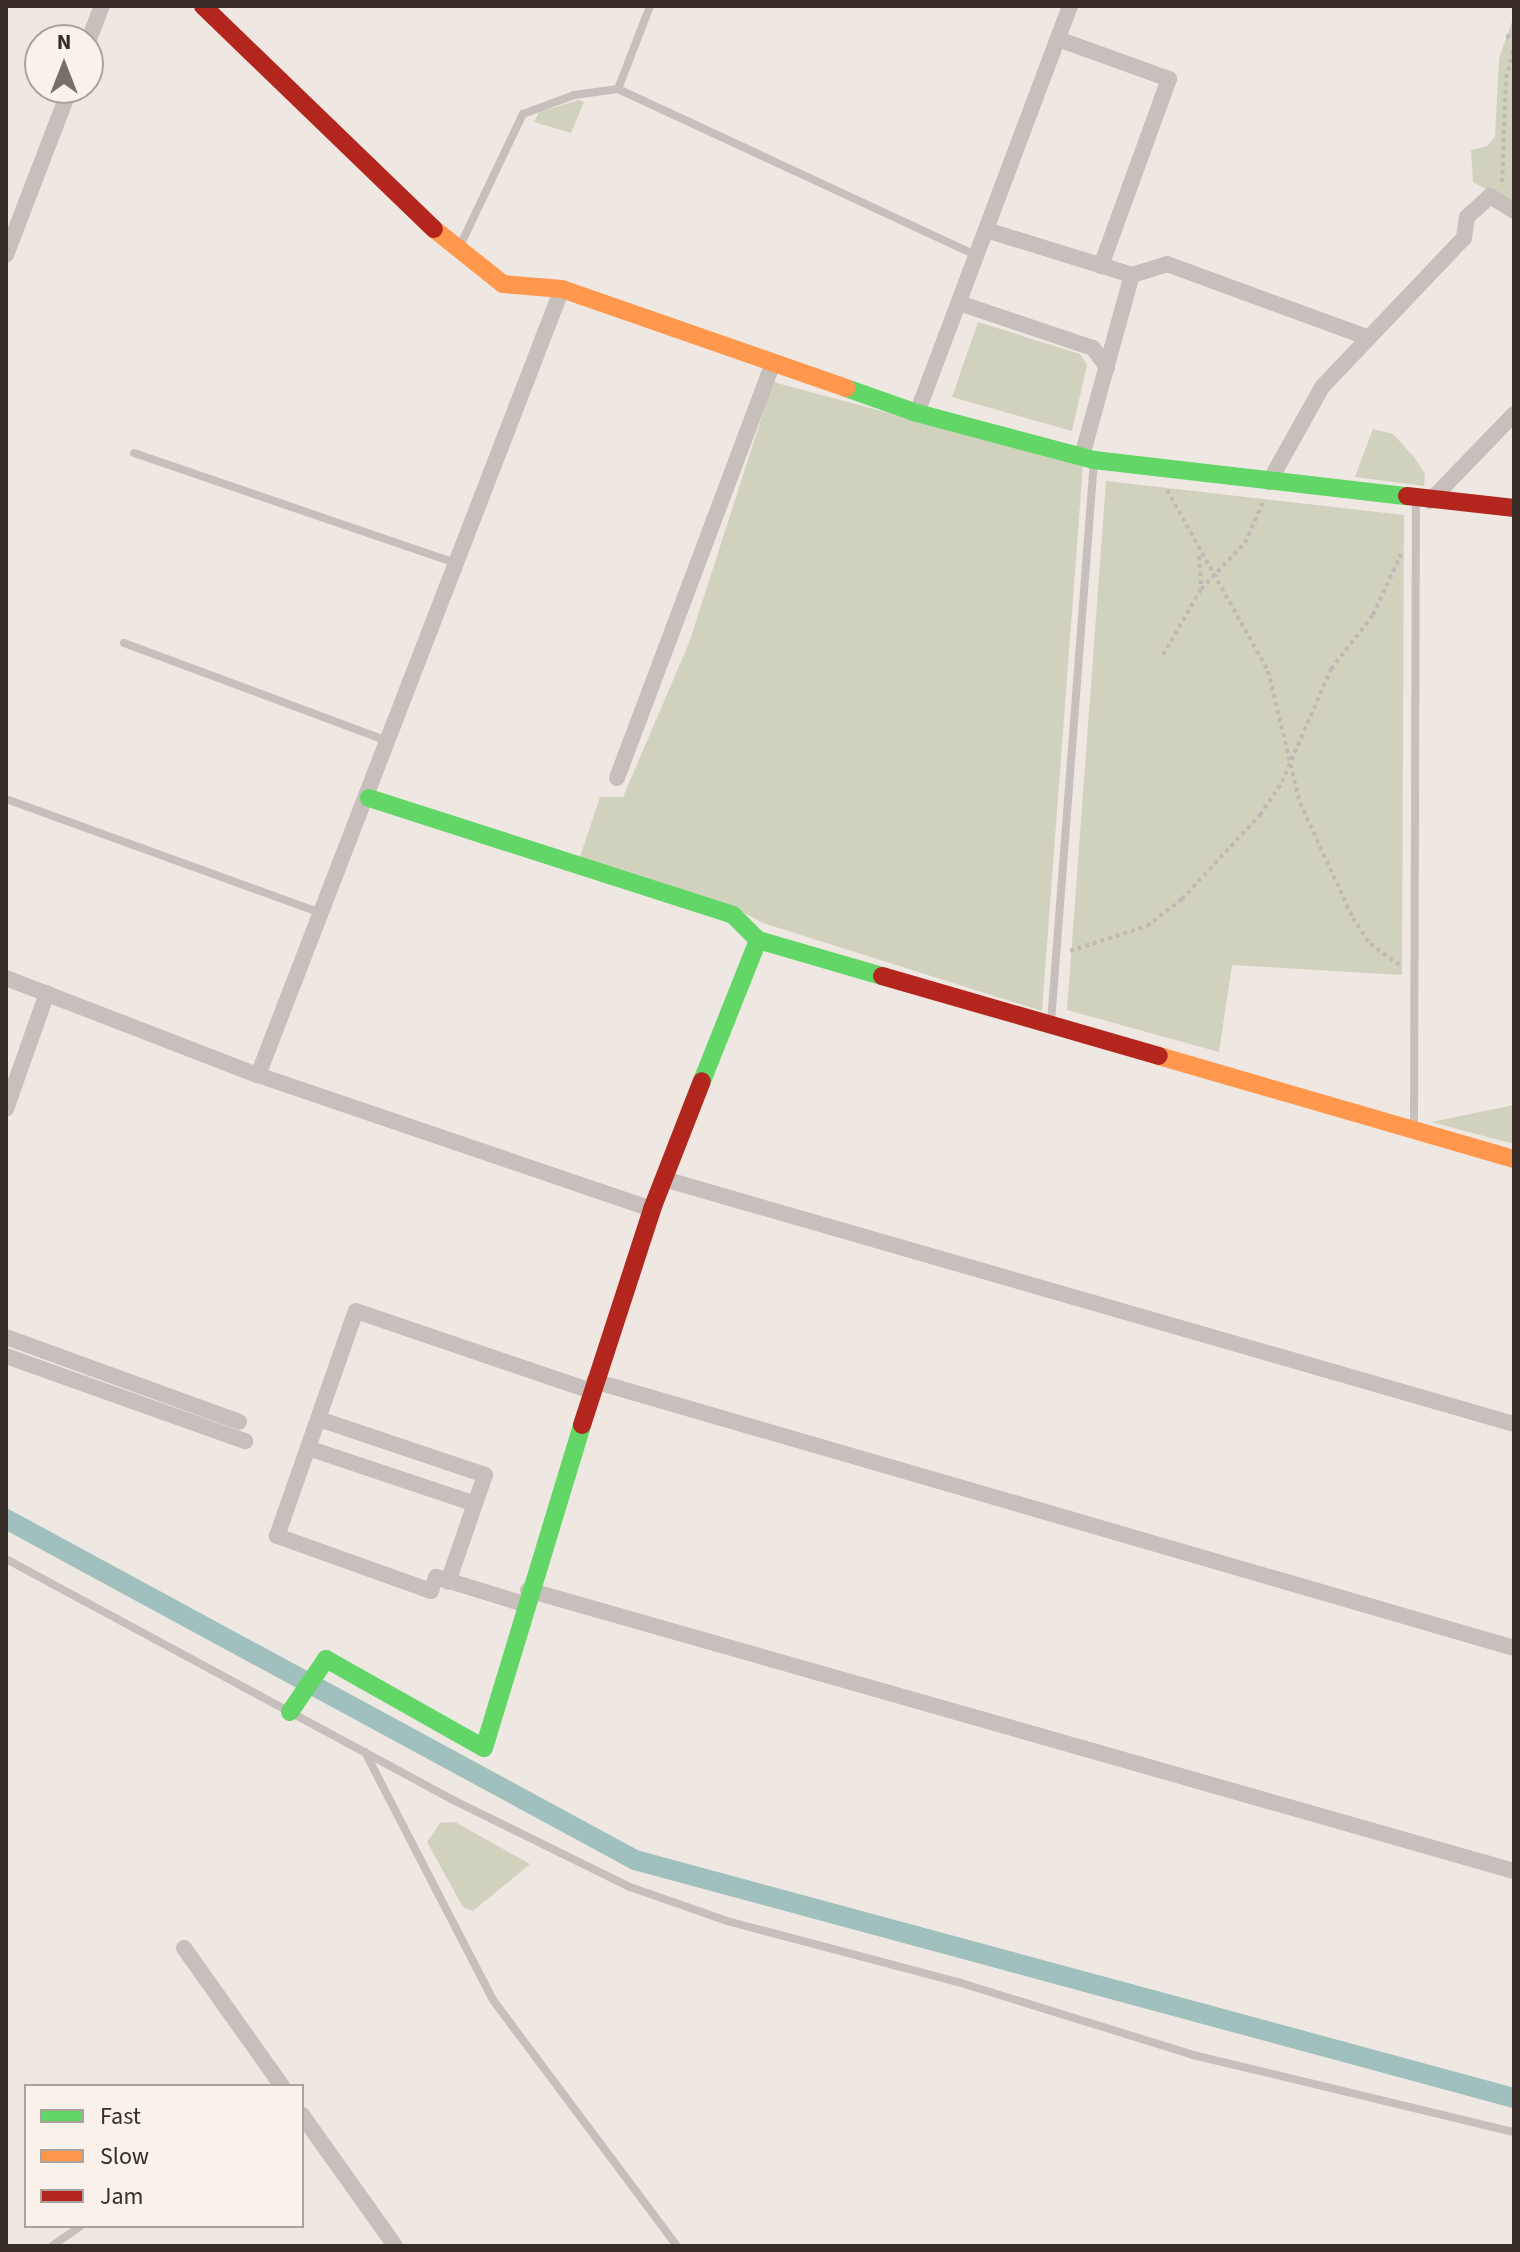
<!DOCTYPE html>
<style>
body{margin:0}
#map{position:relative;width:1520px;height:2252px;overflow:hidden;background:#eee7e2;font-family:"Source Sans 3",sans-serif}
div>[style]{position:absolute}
.green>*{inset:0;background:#d1d2bd}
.canal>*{height:20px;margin:-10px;padding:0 10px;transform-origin:10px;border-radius:10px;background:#9fc0bc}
.path>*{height:4px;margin-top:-2px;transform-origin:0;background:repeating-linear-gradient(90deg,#bfb8b4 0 4px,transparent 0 8px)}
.lane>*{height:8px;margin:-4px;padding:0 4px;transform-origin:4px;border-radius:4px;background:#c7bfbb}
.street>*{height:16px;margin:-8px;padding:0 8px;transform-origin:8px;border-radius:8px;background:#c7bfbb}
.fast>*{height:18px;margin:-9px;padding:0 9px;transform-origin:9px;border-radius:9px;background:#63d668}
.slow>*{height:18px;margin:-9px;padding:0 9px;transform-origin:9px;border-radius:9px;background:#ff974d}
.jam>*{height:18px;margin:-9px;padding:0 9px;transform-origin:9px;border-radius:9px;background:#b3261e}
span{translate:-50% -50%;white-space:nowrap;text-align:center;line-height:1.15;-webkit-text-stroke:8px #faf1ea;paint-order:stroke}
.frame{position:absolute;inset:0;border:8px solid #382c29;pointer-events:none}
.legend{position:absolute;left:24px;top:2084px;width:280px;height:144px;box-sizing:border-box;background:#faf1ea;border:2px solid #aca29d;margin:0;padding:10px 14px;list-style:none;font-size:24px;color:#382c29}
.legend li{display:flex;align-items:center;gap:16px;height:40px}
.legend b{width:40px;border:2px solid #aca29d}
.north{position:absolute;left:24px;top:24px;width:80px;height:80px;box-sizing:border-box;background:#faf1ea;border:2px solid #aca29d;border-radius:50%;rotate:0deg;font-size:22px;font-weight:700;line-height:32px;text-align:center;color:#382c29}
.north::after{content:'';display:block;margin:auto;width:28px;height:36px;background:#786d6a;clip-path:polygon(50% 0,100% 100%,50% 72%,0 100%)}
</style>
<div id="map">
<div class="green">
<div style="clip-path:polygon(1514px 16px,1514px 205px,1473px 182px,1471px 150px,1487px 146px,1495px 137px,1499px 58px)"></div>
<div style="clip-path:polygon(579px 100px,584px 102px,571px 133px,534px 122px,539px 112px)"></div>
<div style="clip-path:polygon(978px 322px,1080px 354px,1087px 365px,1072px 431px,952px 397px)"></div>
<div style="clip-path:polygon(773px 382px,1083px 465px,1042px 1011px,763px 923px,732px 906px,580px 857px,600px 797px,623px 797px,689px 643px)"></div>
<div style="clip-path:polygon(1373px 429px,1393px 434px,1414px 457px,1425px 474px,1424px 486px,1355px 477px)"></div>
<div style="clip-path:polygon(1106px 481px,1404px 515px,1402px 975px,1232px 965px,1219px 1052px,1067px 1010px)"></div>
<div style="clip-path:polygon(1514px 1105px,1514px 1144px,1431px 1122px)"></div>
<div style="clip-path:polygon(455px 1822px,530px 1864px,473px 1911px,463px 1907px,427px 1842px,440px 1823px)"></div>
</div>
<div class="canal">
<div style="left:6px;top:1519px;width:715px;rotate:28.46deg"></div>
<div style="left:635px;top:1860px;width:911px;rotate:15.15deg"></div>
</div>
<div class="path">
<div style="left:1506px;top:36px;width:8px;rotate:14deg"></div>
<div style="left:1502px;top:182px;width:104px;rotate:-87.8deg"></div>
<div style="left:1506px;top:78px;width:30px;rotate:-75deg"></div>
<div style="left:1167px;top:490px;width:207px;rotate:60.8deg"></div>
<div style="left:1268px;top:671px;width:136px;rotate:76.4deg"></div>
<div style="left:1300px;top:803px;width:127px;rotate:65.3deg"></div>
<div style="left:1353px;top:918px;width:31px;rotate:57deg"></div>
<div style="left:1370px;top:944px;width:38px;rotate:35deg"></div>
<div style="left:1199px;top:556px;width:31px;rotate:86deg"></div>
<div style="left:1163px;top:655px;width:76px;rotate:-60.1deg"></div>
<div style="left:1201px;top:589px;width:64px;rotate:-46.3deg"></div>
<div style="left:1245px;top:543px;width:45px;rotate:-66.3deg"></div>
<div style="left:1070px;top:951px;width:81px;rotate:-18deg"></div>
<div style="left:1147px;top:926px;width:44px;rotate:-37.6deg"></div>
<div style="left:1182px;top:899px;width:115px;rotate:-47.1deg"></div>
<div style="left:1260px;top:815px;width:40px;rotate:-56deg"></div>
<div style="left:1282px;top:782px;width:123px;rotate:-66.6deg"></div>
<div style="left:1331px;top:669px;width:68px;rotate:-52.1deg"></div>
<div style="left:1373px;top:615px;width:67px;rotate:-65.3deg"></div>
</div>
<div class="lane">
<div style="left:618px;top:89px;width:395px;rotate:24.9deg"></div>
<div style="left:458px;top:250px;width:151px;rotate:-64.5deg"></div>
<div style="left:523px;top:114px;width:54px;rotate:-20.4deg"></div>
<div style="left:574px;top:95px;width:44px;rotate:-7.8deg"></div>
<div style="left:618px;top:89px;width:89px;rotate:-68.9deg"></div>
<div style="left:134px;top:453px;width:339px;rotate:18.9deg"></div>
<div style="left:124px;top:643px;width:284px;rotate:20.4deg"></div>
<div style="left:6px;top:799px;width:335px;rotate:19.9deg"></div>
<div style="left:1051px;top:1022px;width:563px;rotate:-85.62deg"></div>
<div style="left:1414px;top:1125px;width:626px;rotate:-89.82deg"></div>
<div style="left:6px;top:1559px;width:510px;rotate:28.32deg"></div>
<div style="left:455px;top:1801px;width:195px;rotate:26.2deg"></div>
<div style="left:630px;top:1887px;width:103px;rotate:19.3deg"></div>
<div style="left:727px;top:1921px;width:242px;rotate:14.8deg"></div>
<div style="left:961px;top:1983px;width:243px;rotate:17.2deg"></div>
<div style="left:1193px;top:2055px;width:330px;rotate:13.5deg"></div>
<div style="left:365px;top:1752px;width:279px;rotate:62.7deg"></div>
<div style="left:493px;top:2000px;width:307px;rotate:53.2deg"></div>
<div style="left:52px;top:2246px;width:35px;rotate:-35deg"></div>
</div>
<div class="street">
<div style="left:1058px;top:39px;width:118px;rotate:19.8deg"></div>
<div style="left:1169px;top:79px;width:199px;rotate:110deg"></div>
<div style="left:88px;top:42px;width:39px;rotate:-69deg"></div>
<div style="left:986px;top:230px;width:153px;rotate:17.1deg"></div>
<div style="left:1132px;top:275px;width:37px;rotate:-17deg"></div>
<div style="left:1167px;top:264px;width:215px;rotate:20.1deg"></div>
<div style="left:6px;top:255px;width:179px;rotate:-69deg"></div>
<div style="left:959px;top:303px;width:141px;rotate:18.6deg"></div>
<div style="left:1093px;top:348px;width:24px;rotate:54deg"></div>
<div style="left:917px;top:413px;width:435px;rotate:-69.4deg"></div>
<div style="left:1082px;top:456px;width:188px;rotate:-74.6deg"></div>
<div style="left:1269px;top:482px;width:109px;rotate:-60.8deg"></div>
<div style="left:1322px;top:387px;width:206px;rotate:-46.4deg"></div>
<div style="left:1464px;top:238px;width:21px;rotate:-82deg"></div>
<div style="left:1467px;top:217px;width:31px;rotate:-42deg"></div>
<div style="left:1490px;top:196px;width:28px;rotate:32deg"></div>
<div style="left:1430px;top:501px;width:121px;rotate:-46deg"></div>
<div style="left:617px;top:778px;width:441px;rotate:-69.4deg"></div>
<div style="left:6px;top:978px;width:270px;rotate:21.1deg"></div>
<div style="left:258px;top:1075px;width:416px;rotate:18.8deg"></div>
<div style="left:258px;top:1075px;width:843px;rotate:-68.86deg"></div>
<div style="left:6px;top:1109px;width:123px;rotate:-70.5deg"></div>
<div style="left:664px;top:1179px;width:885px;rotate:16.08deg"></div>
<div style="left:6px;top:1337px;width:248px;rotate:20deg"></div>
<div style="left:6px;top:1356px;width:254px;rotate:19.6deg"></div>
<div style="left:594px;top:1381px;width:958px;rotate:16.18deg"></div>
<div style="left:319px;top:1419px;width:175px;rotate:18.6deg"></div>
<div style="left:485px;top:1475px;width:113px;rotate:109.1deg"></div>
<div style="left:308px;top:1448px;width:176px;rotate:18.5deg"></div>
<div style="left:528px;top:1590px;width:1025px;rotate:15.91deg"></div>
<div style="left:524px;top:1604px;width:92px;rotate:-162.9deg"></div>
<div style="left:436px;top:1577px;width:15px;rotate:110deg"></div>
<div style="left:431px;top:1591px;width:164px;rotate:-160.3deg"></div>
<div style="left:277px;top:1536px;width:238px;rotate:-70.7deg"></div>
<div style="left:356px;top:1311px;width:248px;rotate:18.8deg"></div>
<div style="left:184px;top:1948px;width:169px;rotate:54.6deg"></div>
<div style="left:302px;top:2115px;width:161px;rotate:54.6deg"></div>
</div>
<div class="fast">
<div style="left:846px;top:388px;width:75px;rotate:19.4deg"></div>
<div style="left:917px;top:413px;width:183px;rotate:14.9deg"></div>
<div style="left:1094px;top:460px;width:315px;rotate:6.6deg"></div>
<div style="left:369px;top:798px;width:382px;rotate:17.8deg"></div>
<div style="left:733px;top:915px;width:35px;rotate:45deg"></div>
<div style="left:758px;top:940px;width:129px;rotate:16.2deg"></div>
<div style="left:702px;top:1081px;width:152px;rotate:-68.3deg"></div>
<div style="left:290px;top:1712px;width:64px;rotate:-55.8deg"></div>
<div style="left:326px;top:1659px;width:181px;rotate:29.4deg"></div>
<div style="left:484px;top:1748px;width:338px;rotate:-73.1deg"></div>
</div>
<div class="slow">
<div style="left:434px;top:229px;width:88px;rotate:38.6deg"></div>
<div style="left:503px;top:284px;width:59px;rotate:4.8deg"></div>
<div style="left:562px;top:289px;width:301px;rotate:19.2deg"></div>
<div style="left:1159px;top:1056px;width:370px;rotate:16.2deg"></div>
</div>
<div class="jam">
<div style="left:203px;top:6px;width:321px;rotate:44deg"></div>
<div style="left:1407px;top:496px;width:108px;rotate:6.4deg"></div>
<div style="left:882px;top:976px;width:288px;rotate:16.1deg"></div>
<div style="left:582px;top:1425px;width:227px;rotate:-72deg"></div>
<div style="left:652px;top:1209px;width:137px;rotate:-68.7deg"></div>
</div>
<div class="frame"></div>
<ul class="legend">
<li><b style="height:10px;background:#63d668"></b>Fast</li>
<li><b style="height:10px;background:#ff974d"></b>Slow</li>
<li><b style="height:10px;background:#b3261e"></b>Jam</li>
</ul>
<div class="north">N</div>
</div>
